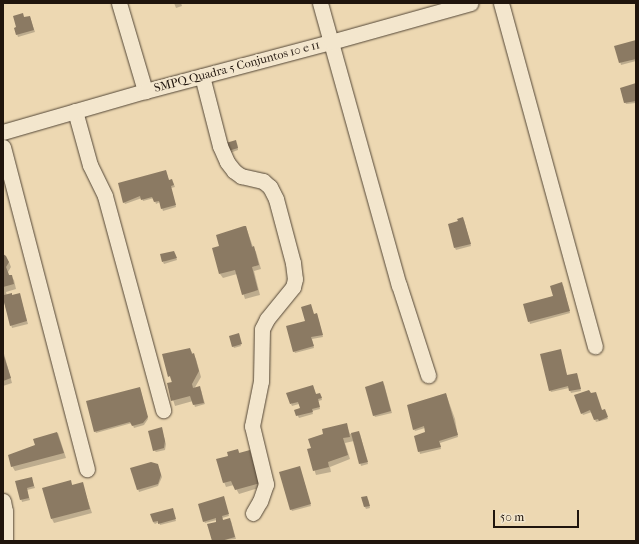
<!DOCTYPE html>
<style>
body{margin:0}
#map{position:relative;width:639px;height:544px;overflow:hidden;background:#edd8b2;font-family:"IM FELL French Canon",serif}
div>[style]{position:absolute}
.shadow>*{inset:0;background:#0003}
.building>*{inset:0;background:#8b7a63}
.roads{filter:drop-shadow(0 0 1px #534636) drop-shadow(0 0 1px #534636)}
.minor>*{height:15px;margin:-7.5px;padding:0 7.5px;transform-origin:7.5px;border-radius:7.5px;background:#f3e6cd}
span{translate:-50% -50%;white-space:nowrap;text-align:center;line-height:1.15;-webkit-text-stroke:4px #f3e6cd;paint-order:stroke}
.street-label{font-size:12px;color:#20150d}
.frame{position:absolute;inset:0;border:4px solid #20150d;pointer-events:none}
.scale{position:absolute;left:493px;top:510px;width:86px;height:18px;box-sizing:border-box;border:2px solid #20150d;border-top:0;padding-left:5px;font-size:12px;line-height:14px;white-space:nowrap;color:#20150d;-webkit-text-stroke:3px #f3e6cd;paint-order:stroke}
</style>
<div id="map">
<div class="shadow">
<div style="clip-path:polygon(174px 3px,181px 3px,182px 6px,176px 8px)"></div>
<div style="clip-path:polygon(23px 15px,24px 18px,30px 17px,35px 32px,18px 37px,15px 28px,17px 27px)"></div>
<div style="clip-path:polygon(636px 41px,636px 61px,621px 65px,616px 47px)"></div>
<div style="clip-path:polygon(636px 84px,636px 103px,626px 104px,625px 102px)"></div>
<div style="clip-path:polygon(237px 143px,238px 150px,230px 153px,229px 151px)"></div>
<div style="clip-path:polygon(166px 171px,169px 181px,173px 182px,175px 187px,171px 188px,176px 207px,163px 211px,160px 202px,156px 204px,154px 198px,143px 201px,142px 198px,125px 204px,124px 202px)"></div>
<div style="clip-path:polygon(464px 220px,471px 246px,456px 250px,455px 248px)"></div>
<div style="clip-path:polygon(246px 227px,253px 247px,256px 252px,261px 269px,254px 271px,260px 295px,245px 299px,237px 274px,223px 278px,220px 274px)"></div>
<div style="clip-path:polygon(175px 254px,177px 260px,164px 264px,163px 262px)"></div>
<div style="clip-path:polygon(3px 255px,9px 262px,11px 267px,8px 272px,9px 276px,11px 276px,14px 280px,16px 289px,6px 292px,7px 296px,20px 296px,28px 324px,12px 328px,3px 299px,5px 298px,3px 295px)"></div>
<div style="clip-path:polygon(563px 285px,570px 313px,530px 324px,525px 305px,554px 296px)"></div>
<div style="clip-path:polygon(317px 314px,323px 337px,312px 339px,314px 348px,295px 353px,294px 351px,306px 321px)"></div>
<div style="clip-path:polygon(238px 335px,241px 346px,234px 348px,233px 346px)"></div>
<div style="clip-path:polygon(190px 349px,196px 359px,201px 377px,194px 389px,201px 390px,205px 404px,195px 407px,193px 401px,175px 406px,168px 384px,172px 383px,163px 355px)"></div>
<div style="clip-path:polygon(3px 350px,12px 383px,3px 386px)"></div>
<div style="clip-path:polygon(561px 352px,567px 376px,577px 374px,581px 391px,571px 393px,569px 388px,551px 392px,550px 390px)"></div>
<div style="clip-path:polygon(384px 384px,392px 413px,375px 417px,374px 415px)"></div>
<div style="clip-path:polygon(313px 386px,316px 395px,321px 396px,322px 400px,318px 401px,320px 409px,312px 411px,313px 414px,299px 418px,295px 410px,301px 409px,299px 404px,292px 406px,291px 404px)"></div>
<div style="clip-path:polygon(140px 388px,148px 419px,144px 425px,134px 428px,132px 423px,96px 433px,95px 431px)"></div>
<div style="clip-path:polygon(446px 394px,455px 419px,458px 437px,440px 443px,441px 449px,420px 454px,415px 436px,426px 433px,425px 428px,415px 431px,414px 429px)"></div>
<div style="clip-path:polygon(590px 394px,602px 411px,605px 412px,608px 419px,596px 422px,592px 412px,583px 415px,582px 413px)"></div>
<div style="clip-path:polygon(346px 424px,350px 434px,358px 432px,360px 434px,368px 464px,361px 466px,354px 441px,345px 443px,350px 459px,330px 467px,331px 472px,316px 475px,308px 450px,312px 449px,325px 435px)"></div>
<div style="clip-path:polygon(162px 430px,166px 444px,165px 450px,156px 452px,154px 450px)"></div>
<div style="clip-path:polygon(58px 433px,66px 458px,15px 471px,12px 466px,36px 446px,34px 440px)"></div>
<div style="clip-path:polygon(238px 450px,240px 454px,265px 486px,239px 494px,234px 485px,226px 487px,224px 482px,229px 457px)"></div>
<div style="clip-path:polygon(158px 465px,162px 477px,158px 486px,139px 492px,132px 469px)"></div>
<div style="clip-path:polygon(300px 468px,311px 506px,292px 511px,291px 509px)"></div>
<div style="clip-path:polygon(32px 480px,35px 488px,27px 490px,30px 500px,22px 502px,16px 482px)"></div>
<div style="clip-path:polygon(70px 481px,73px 486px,82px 483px,92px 513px,54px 523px,52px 519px)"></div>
<div style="clip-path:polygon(368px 499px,370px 508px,366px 509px,365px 507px)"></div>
<div style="clip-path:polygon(224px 500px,229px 516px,222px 518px,223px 521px,231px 521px,236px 539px,213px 541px,217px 520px,205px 523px,204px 521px)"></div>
<div style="clip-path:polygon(173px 512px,176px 521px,160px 525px,159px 522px,155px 524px,153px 522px)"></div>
</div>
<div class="building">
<div style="clip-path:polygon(23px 13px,24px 17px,30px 16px,34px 30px,16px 35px,14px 28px,16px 27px,13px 16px)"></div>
<div style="clip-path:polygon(636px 40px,636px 59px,619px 63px,614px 46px)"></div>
<div style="clip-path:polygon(636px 83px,636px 101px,624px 103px,620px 88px)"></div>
<div style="clip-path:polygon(236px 140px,238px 148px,228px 151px,226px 143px)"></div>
<div style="clip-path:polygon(166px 170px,169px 180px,172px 179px,174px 185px,171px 186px,176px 205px,161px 209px,159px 201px,154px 202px,152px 197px,141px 200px,140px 196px,123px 203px,118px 183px)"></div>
<div style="clip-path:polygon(463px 217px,471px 244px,454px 248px,448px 224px,458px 221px,457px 219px)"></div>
<div style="clip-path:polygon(244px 226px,246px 226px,252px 247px,254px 246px,259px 265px,252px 267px,258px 290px,242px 295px,235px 270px,219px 274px,212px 248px,219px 246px,216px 235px)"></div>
<div style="clip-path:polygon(174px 251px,177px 258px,162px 262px,160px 254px)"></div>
<div style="clip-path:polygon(3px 254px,6px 256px,9px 262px,6px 267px,9px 275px,12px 275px,14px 284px,3px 287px)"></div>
<div style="clip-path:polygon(562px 282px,570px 311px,528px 322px,523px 304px,553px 296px,550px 286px)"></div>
<div style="clip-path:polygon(12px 293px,12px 295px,20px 293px,27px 321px,10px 326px,3px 298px,4px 295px)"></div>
<div style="clip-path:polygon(311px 304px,314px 314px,317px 313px,323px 335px,311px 337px,314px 346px,293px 352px,286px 326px,305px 321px,301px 307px)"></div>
<div style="clip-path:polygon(239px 333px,242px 344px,232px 347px,229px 336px)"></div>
<div style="clip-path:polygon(190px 348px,192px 354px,194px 353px,199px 371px,192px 384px,193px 388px,200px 386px,204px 403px,193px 405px,190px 396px,171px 401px,167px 383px,172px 382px,170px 376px,168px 377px,162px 354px)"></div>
<div style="clip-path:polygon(561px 349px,567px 375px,577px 373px,581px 389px,569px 391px,568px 386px,549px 391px,540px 354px)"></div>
<div style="clip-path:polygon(3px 353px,11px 378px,3px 381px)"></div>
<div style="clip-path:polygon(383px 381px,391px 411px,373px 416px,365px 387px)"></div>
<div style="clip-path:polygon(313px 385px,316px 394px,320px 393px,322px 398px,318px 399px,320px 407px,312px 409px,313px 412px,296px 416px,294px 410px,300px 408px,298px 402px,290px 404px,286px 393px)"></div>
<div style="clip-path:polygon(140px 387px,148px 417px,143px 423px,132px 426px,130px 422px,94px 432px,86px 401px)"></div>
<div style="clip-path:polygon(589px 390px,591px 393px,596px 392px,602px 410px,605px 409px,608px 417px,599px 421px,598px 419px,594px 420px,590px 410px,581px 414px,574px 395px)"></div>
<div style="clip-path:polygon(446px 393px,458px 435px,439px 441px,441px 447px,418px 452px,414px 436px,425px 432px,424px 426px,413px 430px,407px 405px)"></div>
<div style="clip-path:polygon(347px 423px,350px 437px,343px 438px,348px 455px,328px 462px,329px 467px,313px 471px,307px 449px,311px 448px,308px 439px,323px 434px,322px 429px)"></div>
<div style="clip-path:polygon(162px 427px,165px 441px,164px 448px,153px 451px,148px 431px)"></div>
<div style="clip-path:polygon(359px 431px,368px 462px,359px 464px,351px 433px)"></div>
<div style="clip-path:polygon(57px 432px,64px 453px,11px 467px,8px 455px,35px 445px,33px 439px)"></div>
<div style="clip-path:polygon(238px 449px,239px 453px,250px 450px,254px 465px,264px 482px,235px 490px,231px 481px,223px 483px,216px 459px,228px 456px,227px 452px)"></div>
<div style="clip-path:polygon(151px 462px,158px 464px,161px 475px,158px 484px,137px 490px,130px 468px)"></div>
<div style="clip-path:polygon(300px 466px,311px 504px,290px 510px,279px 472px)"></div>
<div style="clip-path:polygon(32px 477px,34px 486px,27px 488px,29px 498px,20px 500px,15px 481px)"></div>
<div style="clip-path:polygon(71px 480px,72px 485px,83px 482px,90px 509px,51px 519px,42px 488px)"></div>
<div style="clip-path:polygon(224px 496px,229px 514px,222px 516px,223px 520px,230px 518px,235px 537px,221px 541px,212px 541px,207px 524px,216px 522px,216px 518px,203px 522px,198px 504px)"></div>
<div style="clip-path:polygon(367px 496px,370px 506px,364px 507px,361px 497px)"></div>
<div style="clip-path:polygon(173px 508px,176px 519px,158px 524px,158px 521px,153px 522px,150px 514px)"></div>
</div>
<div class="roads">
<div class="minor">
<div style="left:119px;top:3px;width:92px;rotate:73.5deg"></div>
<div style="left:320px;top:3px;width:293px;rotate:74.4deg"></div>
<div style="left:399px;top:285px;width:95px;rotate:72.1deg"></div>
<div style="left:501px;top:3px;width:356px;rotate:74.7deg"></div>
<div style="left:202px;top:76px;width:72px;rotate:75.6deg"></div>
<div style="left:220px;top:146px;width:17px;rotate:66deg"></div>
<div style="left:227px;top:162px;width:11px;rotate:52deg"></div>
<div style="left:234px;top:171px;width:9px;rotate:36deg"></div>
<div style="left:241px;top:176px;width:23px;rotate:13deg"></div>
<div style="left:263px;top:181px;width:9px;rotate:41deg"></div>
<div style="left:270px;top:187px;width:13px;rotate:63deg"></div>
<div style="left:276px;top:199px;width:66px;rotate:75.1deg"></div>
<div style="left:293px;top:263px;width:16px;rotate:83deg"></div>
<div style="left:295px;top:279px;width:8px;rotate:104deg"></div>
<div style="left:293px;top:287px;width:41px;rotate:129.1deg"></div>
<div style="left:267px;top:319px;width:11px;rotate:117deg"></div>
<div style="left:262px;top:329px;width:52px;rotate:91.1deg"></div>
<div style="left:261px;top:381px;width:46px;rotate:101.3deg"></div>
<div style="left:252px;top:426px;width:60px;rotate:76.4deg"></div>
<div style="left:266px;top:484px;width:18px;rotate:109deg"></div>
<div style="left:260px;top:501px;width:14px;rotate:120deg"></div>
<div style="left:75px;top:111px;width:56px;rotate:74.5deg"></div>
<div style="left:90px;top:165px;width:34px;rotate:64deg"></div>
<div style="left:105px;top:196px;width:222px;rotate:74.8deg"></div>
<div style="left:3px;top:132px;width:148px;rotate:-16.1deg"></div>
<div style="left:145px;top:91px;width:192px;rotate:-14.8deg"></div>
<div style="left:331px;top:42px;width:145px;rotate:-15.6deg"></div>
<div style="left:3px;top:147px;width:333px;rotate:75.4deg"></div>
<div style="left:3px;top:501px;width:10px;rotate:79deg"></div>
<div style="left:5px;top:511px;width:30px;rotate:90deg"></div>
</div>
</div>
<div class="street-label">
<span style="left:237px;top:67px;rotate:-15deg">SMPQ Quadra 5 Conjuntos 10 e 11</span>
</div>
<div class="frame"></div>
<div class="scale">50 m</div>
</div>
